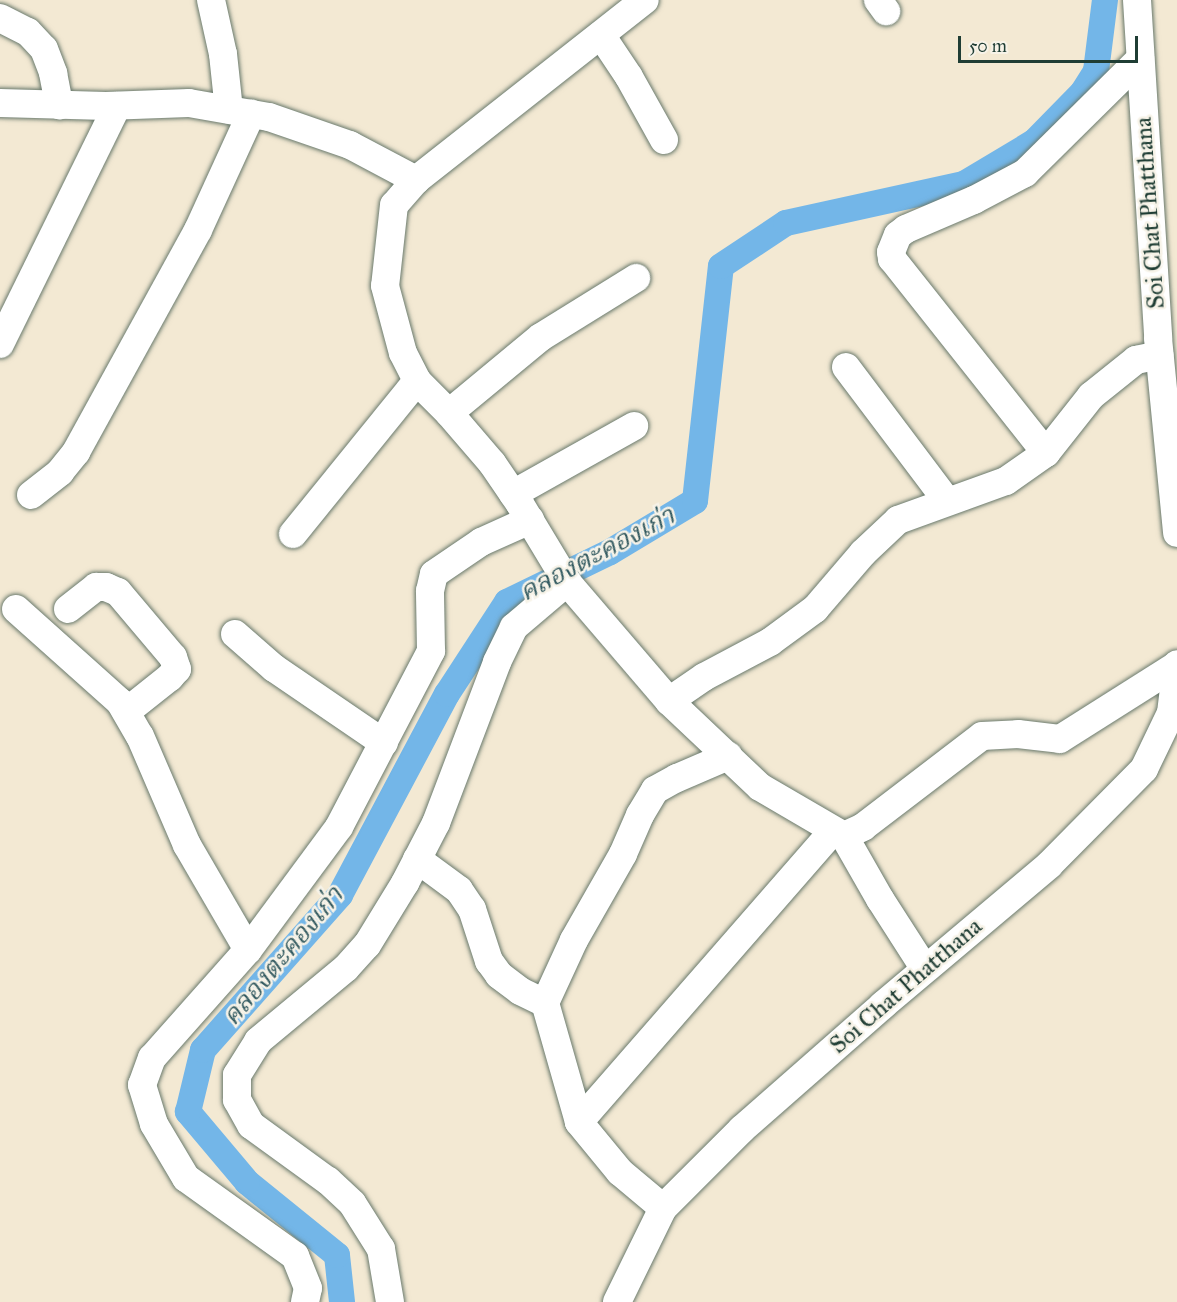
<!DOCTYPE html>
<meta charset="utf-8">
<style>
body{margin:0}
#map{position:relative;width:1177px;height:1302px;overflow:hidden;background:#f3e9d3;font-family:"IM FELL Great Primer","Noto Serif Thai",serif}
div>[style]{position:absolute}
.canal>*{height:26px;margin:-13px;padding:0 13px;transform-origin:13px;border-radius:13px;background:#73b6e8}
.roads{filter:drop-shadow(0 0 2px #69796c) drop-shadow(0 0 2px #69796c)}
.minor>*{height:28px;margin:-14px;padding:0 14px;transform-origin:14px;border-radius:14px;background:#fff}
span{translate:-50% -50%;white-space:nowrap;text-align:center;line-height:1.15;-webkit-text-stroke:5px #f7f3e8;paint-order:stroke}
.street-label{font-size:24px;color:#1f3d34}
.water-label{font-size:26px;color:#345b61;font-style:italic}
.scale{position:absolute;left:958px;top:36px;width:180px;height:27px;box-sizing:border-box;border:3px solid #1f3d34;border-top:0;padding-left:8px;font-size:18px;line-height:21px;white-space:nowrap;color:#1f3d34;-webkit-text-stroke:4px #f7f3e8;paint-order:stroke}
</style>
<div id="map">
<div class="canal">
<div style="left:342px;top:1302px;width:47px;rotate:-96.1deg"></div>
<div style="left:337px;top:1255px;width:116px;rotate:-141deg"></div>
<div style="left:247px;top:1182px;width:92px;rotate:-130.1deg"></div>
<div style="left:188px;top:1112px;width:64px;rotate:-76.4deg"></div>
<div style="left:203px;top:1050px;width:207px;rotate:-48.5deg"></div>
<div style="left:340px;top:895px;width:228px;rotate:-62deg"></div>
<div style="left:447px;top:694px;width:110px;rotate:-56.9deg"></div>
<div style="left:507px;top:602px;width:114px;rotate:-25.9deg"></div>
<div style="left:610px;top:552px;width:99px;rotate:-31deg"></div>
<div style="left:695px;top:501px;width:236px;rotate:-83.7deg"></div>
<div style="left:721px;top:266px;width:78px;rotate:-33.5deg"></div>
<div style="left:786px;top:223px;width:182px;rotate:-12.4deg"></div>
<div style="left:964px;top:184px;width:82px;rotate:-31deg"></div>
<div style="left:1034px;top:142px;width:70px;rotate:-45.6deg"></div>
<div style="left:1083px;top:92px;width:25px;rotate:-58deg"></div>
<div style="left:1096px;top:71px;width:72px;rotate:-82.8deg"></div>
</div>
<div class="roads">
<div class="minor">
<div style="left:211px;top:0;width:55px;rotate:77.5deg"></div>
<div style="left:223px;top:54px;width:56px;rotate:83.9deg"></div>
<div style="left:878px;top:0;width:14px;rotate:54deg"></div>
<div style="left:1137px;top:0;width:339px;rotate:86.4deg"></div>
<div style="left:1158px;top:338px;width:196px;rotate:84.4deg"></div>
<div style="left:0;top:18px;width:31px;rotate:27deg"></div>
<div style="left:28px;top:32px;width:23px;rotate:47deg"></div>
<div style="left:44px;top:49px;width:26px;rotate:69deg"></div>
<div style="left:53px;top:73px;width:33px;rotate:79deg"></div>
<div style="left:601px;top:35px;width:50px;rotate:56.3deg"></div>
<div style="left:629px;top:77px;width:72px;rotate:60.9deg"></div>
<div style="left:0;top:103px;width:106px;rotate:1.6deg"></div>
<div style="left:106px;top:106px;width:83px;rotate:-2.1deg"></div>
<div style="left:189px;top:103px;width:81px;rotate:9.9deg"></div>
<div style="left:269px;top:117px;width:86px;rotate:19.1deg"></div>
<div style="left:350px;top:145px;width:75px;rotate:27.9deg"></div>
<div style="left:416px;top:180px;width:291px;rotate:-38.2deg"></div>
<div style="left:416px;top:180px;width:33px;rotate:131deg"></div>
<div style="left:394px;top:205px;width:81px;rotate:96.3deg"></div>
<div style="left:385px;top:286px;width:69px;rotate:75deg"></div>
<div style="left:403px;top:353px;width:31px;rotate:63deg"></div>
<div style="left:417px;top:381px;width:45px;rotate:45deg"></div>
<div style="left:449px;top:413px;width:66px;rotate:49.3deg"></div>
<div style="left:492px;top:463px;width:50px;rotate:55.7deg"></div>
<div style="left:520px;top:504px;width:91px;rotate:58.9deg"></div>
<div style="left:567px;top:582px;width:157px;rotate:49.4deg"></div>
<div style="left:669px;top:701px;width:125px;rotate:43.4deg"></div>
<div style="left:760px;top:787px;width:97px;rotate:30.3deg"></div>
<div style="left:844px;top:836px;width:21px;rotate:-25deg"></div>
<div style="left:863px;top:827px;width:150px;rotate:-37.4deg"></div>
<div style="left:982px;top:736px;width:36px;rotate:-3deg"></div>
<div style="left:1018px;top:734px;width:42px;rotate:6.8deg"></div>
<div style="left:1060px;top:739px;width:138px;rotate:-32.3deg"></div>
<div style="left:0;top:344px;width:265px;rotate:-63.8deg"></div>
<div style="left:846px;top:367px;width:168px;rotate:53deg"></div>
<div style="left:449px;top:413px;width:119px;rotate:-39.6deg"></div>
<div style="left:541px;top:337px;width:112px;rotate:-31.8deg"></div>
<div style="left:1046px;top:453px;width:248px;rotate:-128.4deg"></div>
<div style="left:892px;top:259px;width:7px;rotate:-98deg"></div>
<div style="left:891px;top:252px;width:18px;rotate:-68deg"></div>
<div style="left:898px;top:235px;width:10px;rotate:-37deg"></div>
<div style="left:906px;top:229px;width:74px;rotate:-23.1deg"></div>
<div style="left:974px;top:200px;width:58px;rotate:-27.9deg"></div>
<div style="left:1025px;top:173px;width:162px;rotate:-44.7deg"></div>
<div style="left:513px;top:494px;width:139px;rotate:-29.3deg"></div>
<div style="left:31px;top:495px;width:37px;rotate:-38deg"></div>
<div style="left:60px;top:472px;width:26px;rotate:-51deg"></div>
<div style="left:76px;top:452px;width:253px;rotate:-61.2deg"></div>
<div style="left:198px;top:230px;width:128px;rotate:-65.4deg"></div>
<div style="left:293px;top:534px;width:197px;rotate:-51deg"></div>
<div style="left:16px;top:609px;width:140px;rotate:41.8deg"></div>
<div style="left:120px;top:702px;width:39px;rotate:60deg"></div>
<div style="left:140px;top:736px;width:119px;rotate:66.7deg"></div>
<div style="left:187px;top:845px;width:121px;rotate:59.8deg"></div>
<div style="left:68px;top:609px;width:36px;rotate:-38deg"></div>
<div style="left:96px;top:587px;width:10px"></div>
<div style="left:106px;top:587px;width:13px;rotate:23deg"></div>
<div style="left:118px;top:592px;width:85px;rotate:49.8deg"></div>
<div style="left:173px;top:657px;width:13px;rotate:72deg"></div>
<div style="left:177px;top:669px;width:11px;rotate:131deg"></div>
<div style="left:170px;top:677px;width:56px;rotate:141.5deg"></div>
<div style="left:235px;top:634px;width:52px;rotate:41.1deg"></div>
<div style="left:274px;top:668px;width:133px;rotate:34.3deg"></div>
<div style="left:669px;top:701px;width:42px;rotate:-34.4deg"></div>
<div style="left:704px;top:677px;width:75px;rotate:-27.9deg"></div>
<div style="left:770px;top:642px;width:56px;rotate:-36.3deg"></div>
<div style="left:815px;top:609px;width:74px;rotate:-49.4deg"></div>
<div style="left:863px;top:553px;width:48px;rotate:-43.3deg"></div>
<div style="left:898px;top:520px;width:115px;rotate:-19.9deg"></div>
<div style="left:1006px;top:481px;width:49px;rotate:-35deg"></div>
<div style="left:1046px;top:453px;width:73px;rotate:-51.7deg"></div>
<div style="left:1091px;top:396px;width:58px;rotate:-38.7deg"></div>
<div style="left:1136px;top:360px;width:24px;rotate:-12deg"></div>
<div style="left:844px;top:836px;width:73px;rotate:60.3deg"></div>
<div style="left:880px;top:899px;width:83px;rotate:57.3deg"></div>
<div style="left:417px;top:859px;width:52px;rotate:36.4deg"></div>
<div style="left:459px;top:890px;width:23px;rotate:56deg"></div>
<div style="left:472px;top:909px;width:55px;rotate:71.9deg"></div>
<div style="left:489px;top:961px;width:17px;rotate:54deg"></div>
<div style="left:499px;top:975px;width:26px;rotate:37deg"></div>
<div style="left:520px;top:991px;width:28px;rotate:26deg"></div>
<div style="left:579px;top:1122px;width:124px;rotate:-105.9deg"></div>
<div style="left:545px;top:1003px;width:69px;rotate:-65.3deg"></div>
<div style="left:574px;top:940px;width:99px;rotate:-60.3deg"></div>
<div style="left:623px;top:854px;width:43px;rotate:-66.4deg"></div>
<div style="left:640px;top:815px;width:29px;rotate:-59deg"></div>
<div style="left:655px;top:790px;width:25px;rotate:-29deg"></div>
<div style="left:677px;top:778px;width:56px;rotate:-23.3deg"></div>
<div style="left:663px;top:1208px;width:56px;rotate:-140.1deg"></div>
<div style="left:620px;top:1172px;width:65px;rotate:-129.4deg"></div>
<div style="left:579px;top:1122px;width:386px;rotate:-48.9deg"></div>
<div style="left:305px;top:1302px;width:14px;rotate:-78deg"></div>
<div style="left:308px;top:1288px;width:35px;rotate:-112deg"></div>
<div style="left:295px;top:1256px;width:134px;rotate:-144.4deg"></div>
<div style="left:186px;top:1178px;width:63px;rotate:-120.7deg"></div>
<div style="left:154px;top:1124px;width:41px;rotate:-107.1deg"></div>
<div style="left:142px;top:1085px;width:29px;rotate:-70deg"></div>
<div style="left:152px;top:1058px;width:144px;rotate:-48.4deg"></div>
<div style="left:248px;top:950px;width:153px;rotate:-53.5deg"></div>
<div style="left:339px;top:827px;width:199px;rotate:-62.4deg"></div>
<div style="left:431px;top:651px;width:60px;rotate:-91deg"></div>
<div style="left:430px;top:591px;width:17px;rotate:-77deg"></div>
<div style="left:434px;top:574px;width:57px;rotate:-34.2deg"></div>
<div style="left:481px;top:542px;width:54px;rotate:-24.2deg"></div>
<div style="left:390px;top:1302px;width:54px;rotate:-99.6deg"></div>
<div style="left:381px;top:1249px;width:54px;rotate:-122.2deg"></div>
<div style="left:352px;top:1203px;width:33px;rotate:-137deg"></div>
<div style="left:328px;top:1181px;width:95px;rotate:-144deg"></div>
<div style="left:251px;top:1125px;width:29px;rotate:-119deg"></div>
<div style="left:237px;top:1100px;width:25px;rotate:-90deg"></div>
<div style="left:237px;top:1075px;width:40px;rotate:-58deg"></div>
<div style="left:258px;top:1041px;width:114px;rotate:-39.7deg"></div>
<div style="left:346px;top:968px;width:31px;rotate:-48deg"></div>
<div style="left:367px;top:945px;width:73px;rotate:-58.5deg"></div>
<div style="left:405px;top:883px;width:68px;rotate:-62.7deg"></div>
<div style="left:436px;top:823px;width:172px;rotate:-69.2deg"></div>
<div style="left:497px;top:662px;width:39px;rotate:-64deg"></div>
<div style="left:514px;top:627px;width:70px;rotate:-40.3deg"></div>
<div style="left:617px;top:1302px;width:105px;rotate:-63.9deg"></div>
<div style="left:663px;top:1208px;width:112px;rotate:-45deg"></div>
<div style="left:742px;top:1129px;width:188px;rotate:-41.3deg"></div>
<div style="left:883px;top:1005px;width:217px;rotate:-40.1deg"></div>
<div style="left:1049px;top:865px;width:135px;rotate:-45.3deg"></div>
<div style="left:1144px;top:769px;width:62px;rotate:-64.3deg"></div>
<div style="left:1171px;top:713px;width:49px;rotate:-83deg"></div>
</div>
</div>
<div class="street-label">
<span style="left:1150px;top:213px;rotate:-94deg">Soi Chat Phatthana</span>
<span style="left:906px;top:986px;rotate:-41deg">Soi Chat Phatthana</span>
</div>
<div class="water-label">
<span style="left:597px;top:554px;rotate:-28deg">คลองตะคองเก่า</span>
<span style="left:283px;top:956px;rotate:-50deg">คลองตะคองเก่า</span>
</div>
<div class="scale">50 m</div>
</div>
